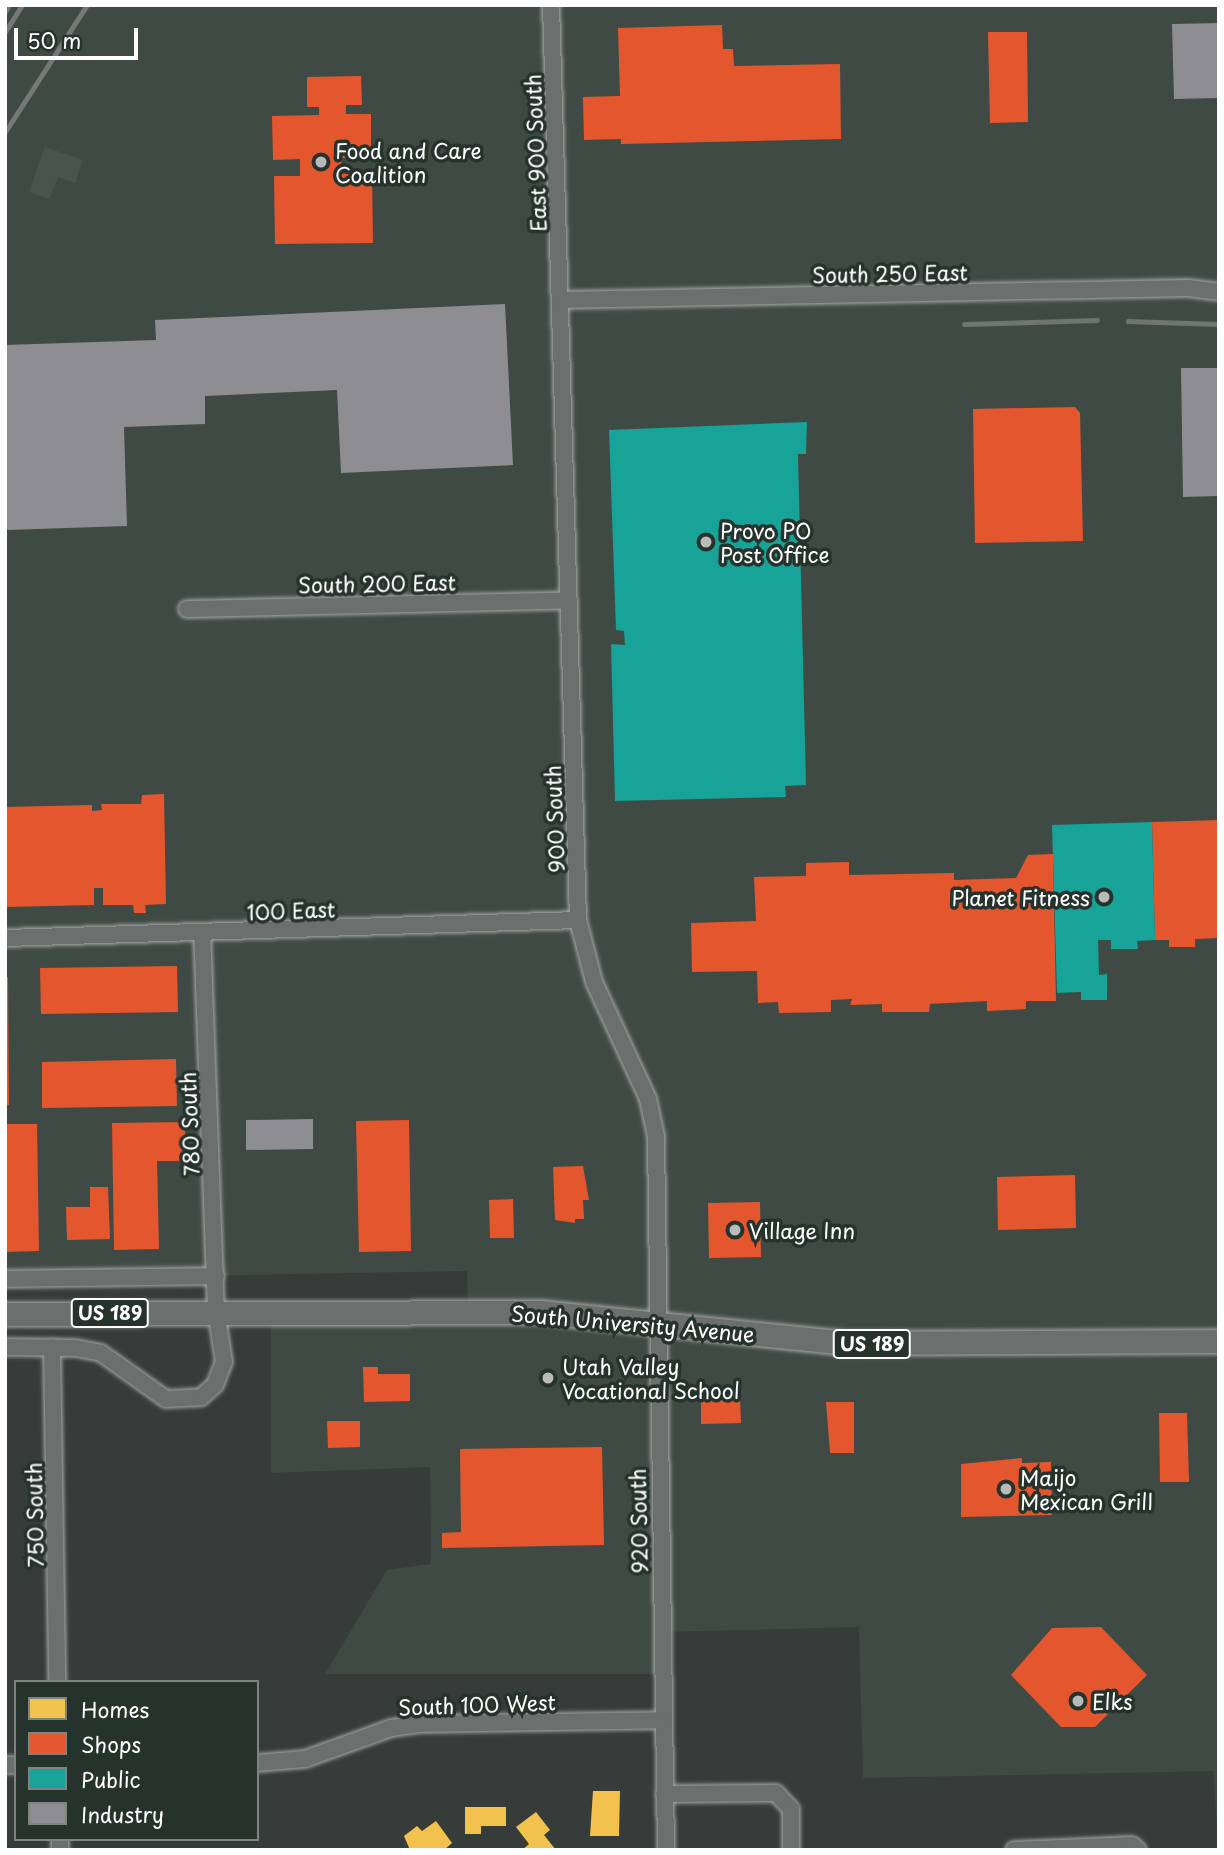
<!DOCTYPE html>
<style>
body{margin:0}
#map{position:relative;width:1224px;height:1855px;overflow:hidden;background:#363c39;font-family:"Playpen Sans",sans-serif}
div>[style]{position:absolute}
.built>*{inset:0;background:#3f4a45}
.green>*{inset:0;background:#4a544f}
.homes>*{inset:0;background:#f2c14e}
.shops>*{inset:0;background:#e4572e}
.public>*{inset:0;background:#17a398}
.industry>*{inset:0;background:#8d8d92}
.stream>*{height:5px;margin:-2.5px;padding:0 2.5px;transform-origin:2.5px;border-radius:2.5px;background:#6e7572}
.roads{filter:drop-shadow(0 0 2px #a5a7a6) drop-shadow(0 0 2px #a5a7a6)}
.minor>*{height:16px;margin:-8px;padding:0 8px;transform-origin:8px;border-radius:8px;background:#6b6f6d}
.highway>*{height:23px;margin:-11.5px;padding:0 11.5px;transform-origin:11.5px;border-radius:11.5px;background:#6b6f6d}
.rail>*{height:5px;margin:-2.5px;padding:0 2.5px;transform-origin:2.5px;border-radius:2.5px;background:#757876}
.dots>*{width:19px;height:19px;translate:-50% -50%;box-sizing:border-box;border:4px solid #26332d;border-radius:50%}
span{translate:-50% -50%;white-space:nowrap;text-align:center;line-height:1.15;-webkit-text-stroke:7px #26332d;paint-order:stroke}
.shield-label span{padding:2px 5px;background:#26332d;border:2px solid;border-radius:5px;-webkit-text-stroke-width:0}
.shield-label{font-size:19px;color:#fff;font-weight:700}
.poi-label{font-size:21px;color:#fff}
.left{translate:0 -50%;text-align:left}
.right{translate:-100% -50%;text-align:right}
.street-label{font-size:21px;color:#fff}
.frame{position:absolute;inset:0;border:7px solid #fff;pointer-events:none}
.legend{position:absolute;left:14px;top:1680px;width:245px;height:161px;box-sizing:border-box;background:#26332d;border:2px solid #7d8581;margin:0;padding:9px 12px;list-style:none;font-size:21px;color:#fff}
.legend li{display:flex;align-items:center;gap:14px;height:35px}
.legend b{width:35px;border:2px solid #7d8581}
.scale{position:absolute;left:14px;top:28px;width:124px;height:32px;box-sizing:border-box;border:4px solid #fff;border-top:0;padding-left:9px;font-size:21px;line-height:24px;white-space:nowrap;color:#fff;-webkit-text-stroke:5px #26332d;paint-order:stroke}
</style>
<div id="map">
<div class="built">
<div style="clip-path:polygon(5px 5px,1219px 5px,1219px 1850px,1213px 1771px,863px 1778px,859px 1627px,661px 1632px,661px 1674px,325px 1674px,387px 1570px,431px 1564px,430px 1467px,271px 1473px,271px 1311px,468px 1308px,467px 1271px,5px 1279px)"></div>
</div>
<div class="green">
<div style="clip-path:polygon(45px 147px,83px 160px,75px 183px,58px 177px,50px 199px,29px 192px)"></div>
</div>
<div class="homes">
<div style="clip-path:polygon(593px 1791px,620px 1791px,619px 1836px,590px 1836px)"></div>
<div style="clip-path:polygon(465px 1807px,506px 1807px,506px 1826px,481px 1826px,481px 1834px,465px 1834px)"></div>
<div style="clip-path:polygon(536px 1812px,550px 1830px,544px 1835px,556px 1850px,522px 1850px,529px 1844px,516px 1827px)"></div>
<div style="clip-path:polygon(436px 1821px,452px 1843px,444px 1850px,410px 1850px,404px 1836px,417px 1826px,422px 1831px)"></div>
</div>
<div class="shops">
<div style="clip-path:polygon(722px 25px,723px 49px,733px 49px,734px 66px,840px 64px,841px 139px,621px 144px,621px 139px,584px 140px,583px 97px,620px 96px,618px 28px)"></div>
<div style="clip-path:polygon(988px 32px,1027px 32px,1028px 122px,990px 123px)"></div>
<div style="clip-path:polygon(361px 76px,362px 105px,346px 105px,346px 114px,371px 114px,371px 157px,341px 158px,342px 174px,372px 174px,373px 243px,275px 244px,274px 176px,300px 176px,300px 159px,273px 160px,272px 116px,319px 115px,319px 107px,307px 107px,307px 77px)"></div>
<div style="clip-path:polygon(1075px 407px,1080px 413px,1083px 541px,975px 543px,973px 409px)"></div>
<div style="clip-path:polygon(164px 794px,166px 904px,145px 905px,146px 913px,134px 913px,133px 905px,103px 905px,103px 888px,94px 888px,94px 905px,5px 907px,5px 807px,92px 805px,92px 811px,102px 810px,101px 804px,141px 804px,142px 795px)"></div>
<div style="clip-path:polygon(1219px 820px,1219px 938px,1195px 939px,1195px 947px,1169px 947px,1169px 940px,1155px 940px,1152px 822px)"></div>
<div style="clip-path:polygon(1053px 854px,1056px 1001px,1026px 1001px,1026px 1009px,987px 1011px,987px 1001px,930px 1004px,929px 1012px,882px 1012px,882px 1004px,850px 1005px,852px 999px,831px 1000px,831px 1012px,779px 1013px,778px 1002px,758px 1003px,757px 971px,692px 972px,691px 923px,756px 921px,754px 877px,806px 876px,806px 863px,849px 862px,849px 875px,954px 873px,954px 880px,1016px 878px,1028px 855px)"></div>
<div style="clip-path:polygon(177px 966px,178px 1012px,41px 1014px,40px 968px)"></div>
<div style="clip-path:polygon(5px 977px,8px 977px,9px 1105px,5px 1105px)"></div>
<div style="clip-path:polygon(176px 1059px,177px 1106px,42px 1108px,42px 1062px)"></div>
<div style="clip-path:polygon(409px 1120px,411px 1251px,359px 1252px,356px 1121px)"></div>
<div style="clip-path:polygon(185px 1122px,186px 1161px,157px 1161px,159px 1249px,114px 1250px,112px 1123px)"></div>
<div style="clip-path:polygon(5px 1124px,37px 1124px,39px 1251px,5px 1252px)"></div>
<div style="clip-path:polygon(583px 1166px,589px 1200px,583px 1200px,584px 1219px,575px 1219px,575px 1223px,555px 1220px,553px 1167px)"></div>
<div style="clip-path:polygon(1075px 1175px,1076px 1228px,998px 1230px,997px 1177px)"></div>
<div style="clip-path:polygon(90px 1187px,108px 1187px,110px 1239px,67px 1240px,66px 1207px,90px 1207px)"></div>
<div style="clip-path:polygon(513px 1199px,514px 1238px,490px 1238px,489px 1200px)"></div>
<div style="clip-path:polygon(760px 1202px,761px 1257px,709px 1258px,708px 1203px)"></div>
<div style="clip-path:polygon(363px 1367px,378px 1367px,378px 1374px,410px 1374px,410px 1401px,364px 1402px)"></div>
<div style="clip-path:polygon(701px 1398px,740px 1398px,741px 1423px,701px 1424px)"></div>
<div style="clip-path:polygon(826px 1402px,854px 1402px,854px 1453px,830px 1453px)"></div>
<div style="clip-path:polygon(1159px 1413px,1187px 1413px,1189px 1482px,1160px 1482px)"></div>
<div style="clip-path:polygon(327px 1421px,360px 1421px,360px 1447px,328px 1448px)"></div>
<div style="clip-path:polygon(602px 1447px,604px 1545px,442px 1548px,442px 1533px,461px 1532px,460px 1449px)"></div>
<div style="clip-path:polygon(1022px 1458px,1022px 1463px,1051px 1462px,1052px 1515px,961px 1517px,961px 1464px)"></div>
<div style="clip-path:polygon(1101px 1627px,1147px 1675px,1095px 1727px,1061px 1727px,1011px 1675px,1052px 1628px)"></div>
</div>
<div class="public">
<div style="clip-path:polygon(807px 422px,806px 454px,798px 454px,806px 785px,785px 786px,786px 797px,615px 801px,611px 644px,625px 645px,624px 631px,616px 630px,609px 430px)"></div>
<div style="clip-path:polygon(1152px 822px,1155px 940px,1137px 941px,1138px 949px,1111px 949px,1111px 940px,1098px 940px,1099px 975px,1107px 974px,1107px 1000px,1081px 1000px,1081px 992px,1057px 993px,1052px 825px)"></div>
</div>
<div class="industry">
<div style="clip-path:polygon(1219px 23px,1219px 98px,1174px 99px,1172px 24px)"></div>
<div style="clip-path:polygon(505px 304px,513px 465px,341px 473px,337px 390px,205px 396px,205px 424px,124px 427px,127px 526px,8px 530px,5px 526px,5px 345px,156px 340px,155px 320px)"></div>
<div style="clip-path:polygon(1181px 368px,1219px 368px,1219px 496px,1183px 497px)"></div>
<div style="clip-path:polygon(313px 1119px,313px 1149px,246px 1150px,246px 1120px)"></div>
</div>
<div class="stream">
<div style="left:1128px;top:321px;width:91px;rotate:1.9deg"></div>
<div style="left:964px;top:324px;width:133px;rotate:-1.7deg"></div>
</div>
<div class="roads">
<div class="minor">
<div style="left:551px;top:5px;width:915px;rotate:88.31deg"></div>
<div style="left:578px;top:920px;width:64px;rotate:75.5deg"></div>
<div style="left:594px;top:982px;width:129px;rotate:65.2deg"></div>
<div style="left:648px;top:1099px;width:39px;rotate:78deg"></div>
<div style="left:656px;top:1137px;width:713px;rotate:89.2deg"></div>
<div style="left:561px;top:300px;width:627px;rotate:-1.1deg"></div>
<div style="left:1188px;top:288px;width:31px;rotate:7deg"></div>
<div style="left:187px;top:609px;width:382px;rotate:-1.3deg"></div>
<div style="left:5px;top:938px;width:573px;rotate:-1.8deg"></div>
<div style="left:5px;top:1279px;width:211px;rotate:-0.8deg"></div>
<div style="left:5px;top:1347px;width:71px;rotate:0.8deg"></div>
<div style="left:76px;top:1348px;width:25px;rotate:11deg"></div>
<div style="left:101px;top:1353px;width:80px;rotate:35.3deg"></div>
<div style="left:166px;top:1399px;width:35px;rotate:-3deg"></div>
<div style="left:201px;top:1397px;width:18px;rotate:-41deg"></div>
<div style="left:215px;top:1385px;width:25px;rotate:-69deg"></div>
<div style="left:224px;top:1362px;width:52px;rotate:-98.9deg"></div>
<div style="left:216px;top:1311px;width:376px;rotate:-92.1deg"></div>
<div style="left:52px;top:1347px;width:335px;rotate:89.1deg"></div>
<div style="left:257px;top:1763px;width:48px;rotate:-4.8deg"></div>
<div style="left:305px;top:1759px;width:91px;rotate:-19.8deg"></div>
<div style="left:391px;top:1728px;width:28px;rotate:-8deg"></div>
<div style="left:419px;top:1724px;width:243px;rotate:-0.9deg"></div>
<div style="left:5px;top:1765px;width:11px"></div>
<div style="left:664px;top:1794px;width:112px;rotate:-0.5deg"></div>
<div style="left:776px;top:1793px;width:22px;rotate:47deg"></div>
<div style="left:791px;top:1809px;width:41px;rotate:90deg"></div>
<div style="left:60px;top:1839px;width:11px;rotate:90deg"></div>
<div style="left:1014px;top:1850px;width:118px;rotate:-2.4deg"></div>
<div style="left:1132px;top:1845px;width:8px;rotate:40deg"></div>
</div>
<div class="highway">
<div style="left:5px;top:1314px;width:537px;rotate:-0.21deg"></div>
<div style="left:542px;top:1312px;width:305px;rotate:5.8deg"></div>
<div style="left:845px;top:1343px;width:374px;rotate:-0.3deg"></div>
</div>
</div>
<div class="rail">
<div style="left:5px;top:12px;width:8px;rotate:-60deg"></div>
<div style="left:5px;top:32px;width:32px;rotate:-58deg"></div>
<div style="left:5px;top:132px;width:151px;rotate:-57.2deg"></div>
</div>
<div class="dots">
<div style="left:321px;top:162px;background:#b9bbba"></div>
<div style="left:706px;top:542px;background:#b9bbba"></div>
<div style="left:1104px;top:897px;background:#b9bbba"></div>
<div style="left:735px;top:1230px;background:#b9bbba"></div>
<div style="left:548px;top:1378px;background:#b9bbba"></div>
<div style="left:1006px;top:1489px;background:#b9bbba"></div>
<div style="left:1078px;top:1701px;background:#b9bbba"></div>
</div>
<div class="shield-label">
<span style="left:110px;top:1313px">US 189</span>
<span style="left:872px;top:1344px">US 189</span>
</div>
<div class="poi-label">
<span class="left" style="left:335px;top:162px">Food and Care<br>Coalition</span>
<span class="left" style="left:720px;top:542px">Provo PO<br>Post Office</span>
<span class="right" style="left:1090px;top:897px">Planet Fitness</span>
<span class="left" style="left:749px;top:1230px">Village Inn</span>
<span class="left" style="left:562px;top:1378px">Utah Valley<br>Vocational School</span>
<span class="left" style="left:1020px;top:1489px">Maijo<br>Mexican Grill</span>
<span class="left" style="left:1092px;top:1701px">Elks</span>
</div>
<div class="street-label">
<span style="left:535px;top:153px;rotate:-92deg">East 900 South</span>
<span style="left:890px;top:273px;rotate:-1deg">South 250 East</span>
<span style="left:377px;top:583px;rotate:-1deg">South 200 East</span>
<span style="left:554px;top:819px;rotate:-92deg">900 South</span>
<span style="left:291px;top:910px;rotate:-2deg">100 East</span>
<span style="left:189px;top:1124px;rotate:-92deg">780 South</span>
<span style="left:633px;top:1323px;rotate:5deg">South University Avenue</span>
<span style="left:34px;top:1515px;rotate:-91deg">750 South</span>
<span style="left:638px;top:1521px;rotate:-91deg">920 South</span>
<span style="left:477px;top:1704px;rotate:-2deg">South 100 West</span>
</div>
<div class="frame"></div>
<ul class="legend">
<li><b style="height:19px;background:#f2c14e"></b>Homes</li>
<li><b style="height:19px;background:#e4572e"></b>Shops</li>
<li><b style="height:19px;background:#17a398"></b>Public</li>
<li><b style="height:19px;background:#8d8d92"></b>Industry</li>
</ul>
<div class="scale">50 m</div>
</div>
